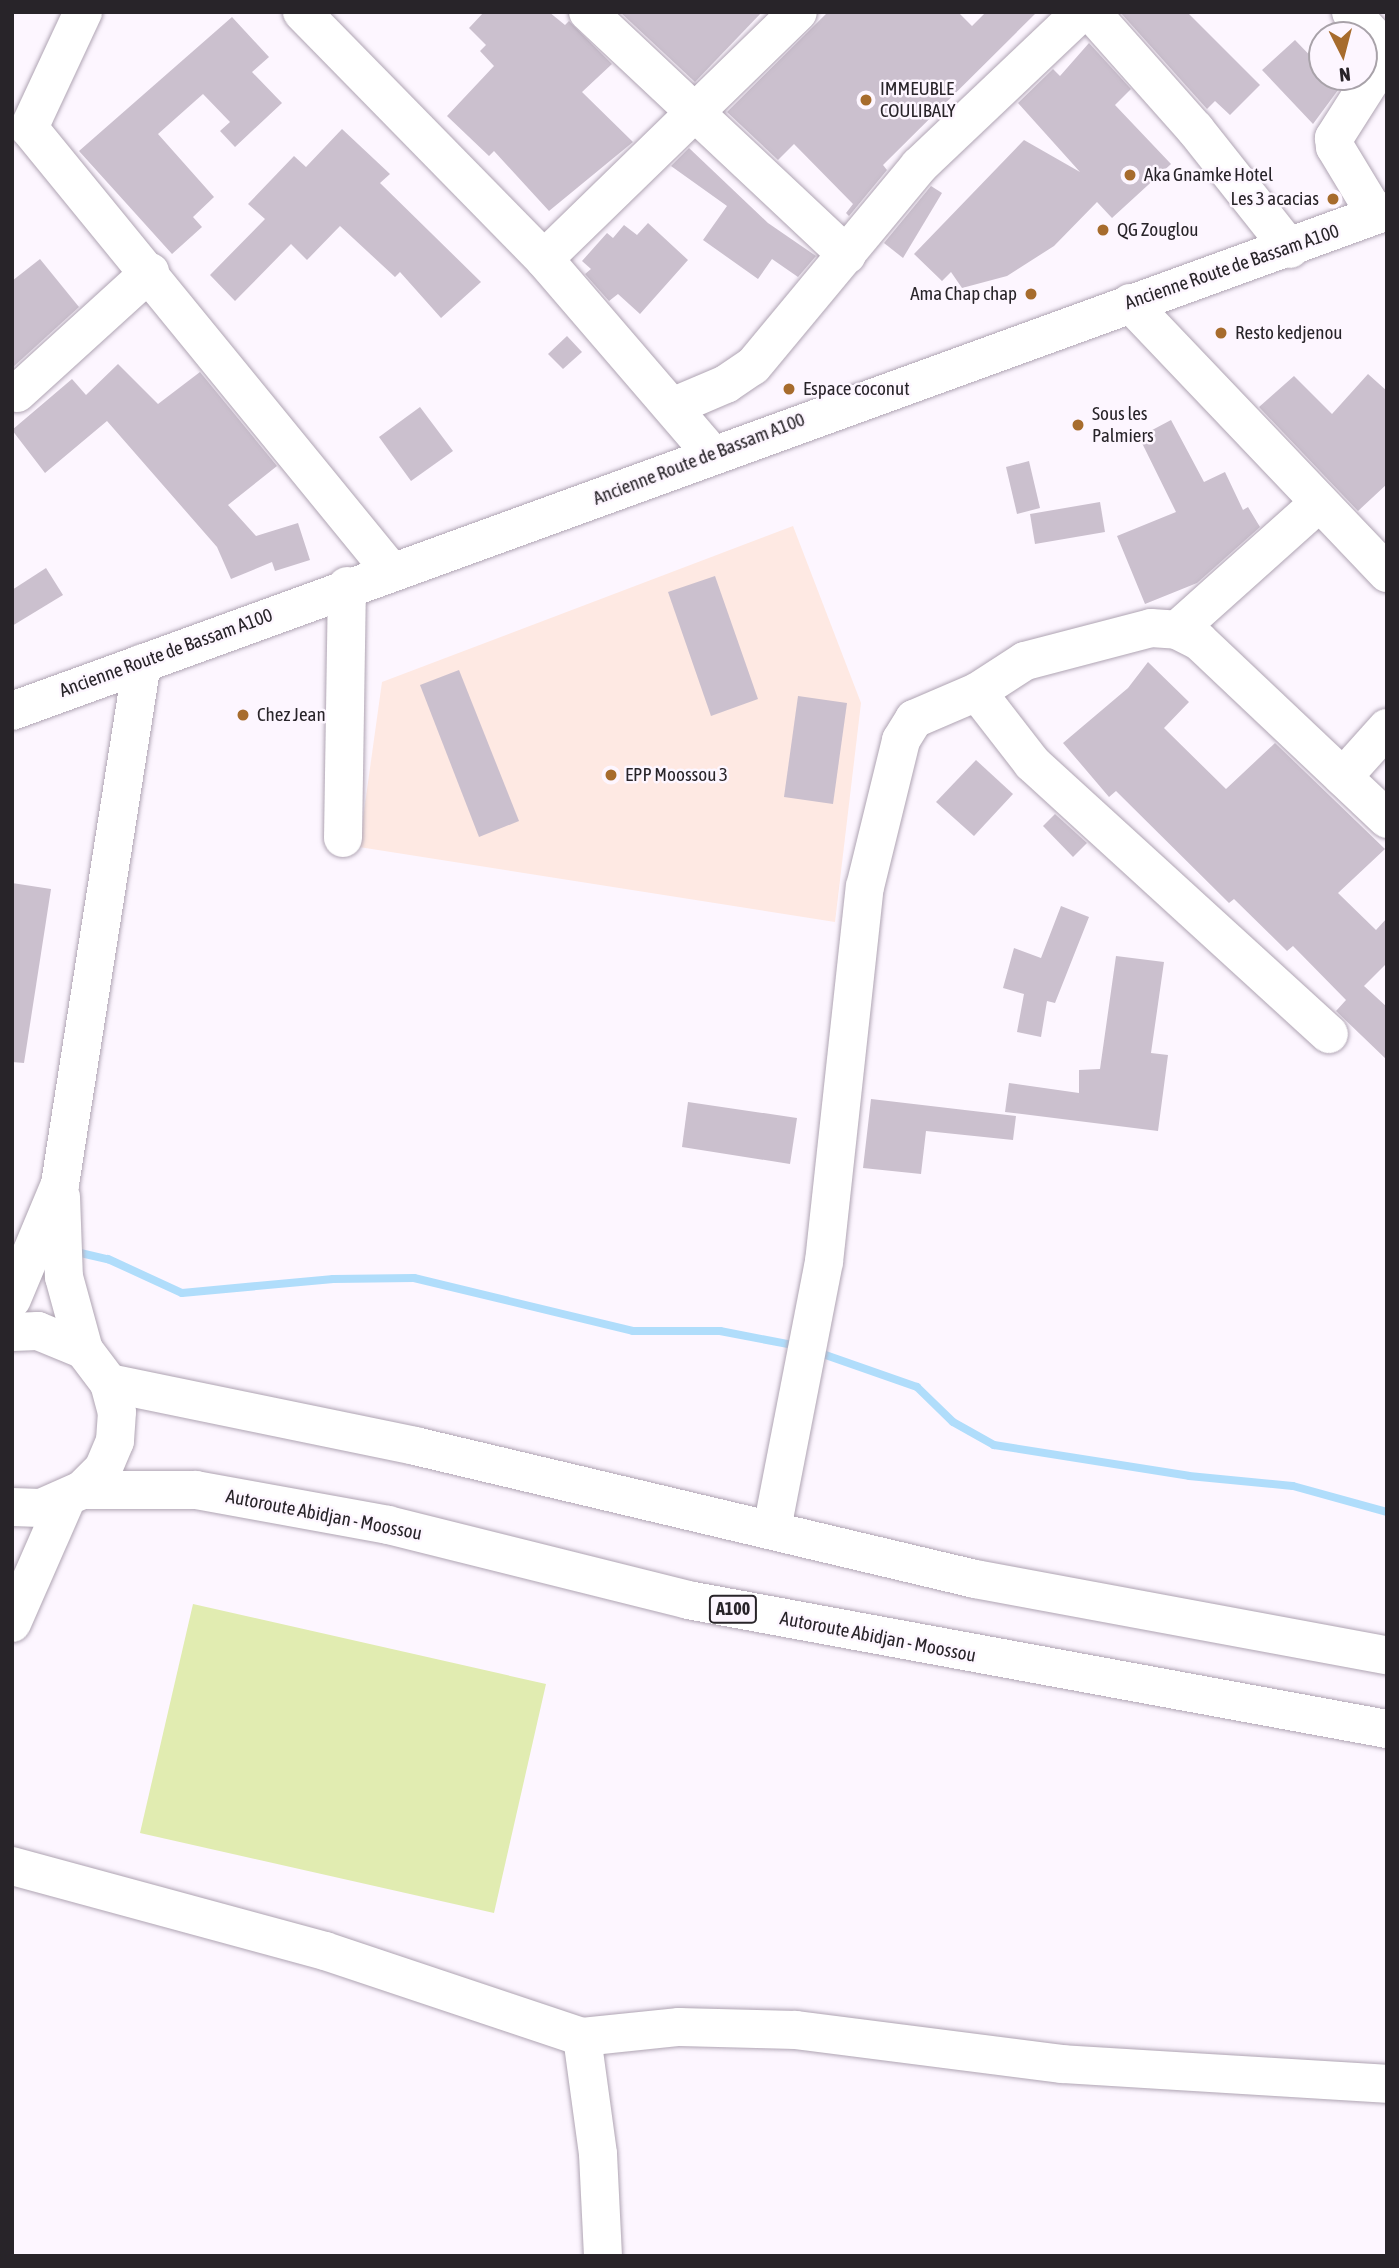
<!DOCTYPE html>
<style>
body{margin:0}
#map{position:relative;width:1399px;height:2268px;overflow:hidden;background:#fdf6ff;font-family:"Asap Condensed",sans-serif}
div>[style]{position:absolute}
.education>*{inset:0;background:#fee9e3}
.green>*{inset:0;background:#e1ecb1}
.stream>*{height:8px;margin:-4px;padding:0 4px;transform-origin:4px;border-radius:4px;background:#b0ddfb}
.building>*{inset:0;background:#cbc0ce}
.roads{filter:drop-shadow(0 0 2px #afa4b3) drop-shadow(0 0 2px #afa4b3)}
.minor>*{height:38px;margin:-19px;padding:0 19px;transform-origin:19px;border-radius:19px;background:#fff}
.major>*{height:38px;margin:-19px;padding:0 19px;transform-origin:19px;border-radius:19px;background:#fff}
.highway>*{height:38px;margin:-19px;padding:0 19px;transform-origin:19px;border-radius:19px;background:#fff}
.dots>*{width:19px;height:19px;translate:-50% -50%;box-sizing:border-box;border:4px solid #fdf6ff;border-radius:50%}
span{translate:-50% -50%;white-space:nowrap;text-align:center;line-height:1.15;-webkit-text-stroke:5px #fdf6ff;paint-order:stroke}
.shield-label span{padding:2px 5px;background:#fdf6ff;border:2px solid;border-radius:5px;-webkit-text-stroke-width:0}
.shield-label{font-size:18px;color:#282429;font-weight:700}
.poi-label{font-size:19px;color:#282429}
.left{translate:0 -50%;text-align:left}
.right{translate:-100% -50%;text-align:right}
.street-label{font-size:19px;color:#282429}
.frame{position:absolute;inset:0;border:14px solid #282429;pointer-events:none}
.north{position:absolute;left:1308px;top:21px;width:70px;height:70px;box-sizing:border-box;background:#fdf6ff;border:2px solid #a8a2a9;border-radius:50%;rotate:174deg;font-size:19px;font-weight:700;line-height:28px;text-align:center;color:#282429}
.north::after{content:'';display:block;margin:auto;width:24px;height:32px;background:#a76c2d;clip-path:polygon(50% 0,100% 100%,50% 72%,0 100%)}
</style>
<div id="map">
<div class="education">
<div style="clip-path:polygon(793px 526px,861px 703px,835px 922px,359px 847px,382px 682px)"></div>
</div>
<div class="green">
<div style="clip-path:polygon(193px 1604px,546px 1684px,494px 1913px,140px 1833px)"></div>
</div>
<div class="stream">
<div style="left:72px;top:1251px;width:37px;rotate:13deg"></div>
<div style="left:108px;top:1259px;width:81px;rotate:24.7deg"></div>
<div style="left:182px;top:1293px;width:152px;rotate:-5.3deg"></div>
<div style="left:333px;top:1279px;width:81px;rotate:-0.7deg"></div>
<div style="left:414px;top:1278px;width:225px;rotate:13.6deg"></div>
<div style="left:633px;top:1331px;width:87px"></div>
<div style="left:720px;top:1331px;width:79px;rotate:10.9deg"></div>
<div style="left:817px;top:1352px;width:106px;rotate:19.3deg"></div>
<div style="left:917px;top:1387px;width:50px;rotate:44.2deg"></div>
<div style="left:953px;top:1422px;width:47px;rotate:29.3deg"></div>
<div style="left:994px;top:1445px;width:197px;rotate:9deg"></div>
<div style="left:1189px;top:1476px;width:104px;rotate:5.5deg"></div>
<div style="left:1293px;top:1486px;width:98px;rotate:15.5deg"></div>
</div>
<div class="building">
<div style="clip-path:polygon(484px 12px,549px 12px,565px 25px,569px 21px,612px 64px,582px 92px,633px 142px,549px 211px,494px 151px,489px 156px,447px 116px,494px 66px,480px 51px,486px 45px,469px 28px)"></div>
<div style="clip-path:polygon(620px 12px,762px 12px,695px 82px)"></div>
<div style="clip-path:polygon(828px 12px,958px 12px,972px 26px,986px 12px,1037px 12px,883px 165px,887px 170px,849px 216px,846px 213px,853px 204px,794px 144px,778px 160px,727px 112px)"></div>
<div style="clip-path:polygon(1120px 12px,1187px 12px,1260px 85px,1230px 115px,1215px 101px,1207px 109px)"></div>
<div style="clip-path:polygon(232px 17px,269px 57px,252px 72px,282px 103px,235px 147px,220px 131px,230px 122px,203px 94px,158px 134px,214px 197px,193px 217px,202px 227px,172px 254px,79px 151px)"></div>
<div style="clip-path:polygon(1295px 40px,1322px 68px,1322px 77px,1333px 77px,1341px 86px,1313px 124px,1262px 70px)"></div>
<div style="clip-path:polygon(1089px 43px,1131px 89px,1115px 105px,1171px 164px,1112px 218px,1097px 202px,1054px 246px,1007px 276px,962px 288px,951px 272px,942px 281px,914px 254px,1024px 140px,1080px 172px,1018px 103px,1053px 69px,1060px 76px)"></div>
<div style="clip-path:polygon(342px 129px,390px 174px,380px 183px,481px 282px,441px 318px,400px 272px,395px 277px,340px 226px,307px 260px,291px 244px,235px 301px,210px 275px,265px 219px,248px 204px,294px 156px,306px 167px)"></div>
<div style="clip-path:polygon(689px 148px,768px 223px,816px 256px,798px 277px,772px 259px,758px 279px,703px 240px,727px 206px,671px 166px)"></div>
<div style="clip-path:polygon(931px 186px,942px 193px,903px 258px,884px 243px)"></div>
<div style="clip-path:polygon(648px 223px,688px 260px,640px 314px,618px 294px,609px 301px,585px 274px,591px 269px,582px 261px,607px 233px,613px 238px,624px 225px,637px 235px)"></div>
<div style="clip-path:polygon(40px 259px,79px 307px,12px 368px,12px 281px)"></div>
<div style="clip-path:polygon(567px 336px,582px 352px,563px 369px,548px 354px)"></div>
<div style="clip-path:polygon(118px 364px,158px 404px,200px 372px,277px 466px,228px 505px,256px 536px,298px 523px,310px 560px,275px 571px,272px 562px,231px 579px,217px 547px,107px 421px,45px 473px,12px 430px,72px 379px,86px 395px)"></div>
<div style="clip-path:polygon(1368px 374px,1387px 391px,1387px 484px,1358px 511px,1259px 407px,1294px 376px,1332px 414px)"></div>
<div style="clip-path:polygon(420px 407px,453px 451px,411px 481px,379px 437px)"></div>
<div style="clip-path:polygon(1171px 420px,1204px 482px,1225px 472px,1243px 510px,1248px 507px,1260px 527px,1197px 583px,1145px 604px,1117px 536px,1176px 512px,1139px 437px)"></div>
<div style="clip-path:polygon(1029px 461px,1040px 508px,1017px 514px,1006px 467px)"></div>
<div style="clip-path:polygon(1100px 502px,1105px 532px,1035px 544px,1030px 514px)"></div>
<div style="clip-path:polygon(46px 568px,63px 595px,12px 626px,12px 590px)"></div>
<div style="clip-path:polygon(715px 576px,758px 699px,711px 716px,668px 592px)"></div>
<div style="clip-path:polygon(1148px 662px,1189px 702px,1164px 728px,1226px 789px,1275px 743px,1385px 849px,1338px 893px,1376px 930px,1387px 918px,1387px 963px,1364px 986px,1387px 1007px,1387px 1060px,1336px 1011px,1346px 1000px,1293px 946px,1287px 951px,1234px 899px,1229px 903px,1116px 791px,1109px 797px,1063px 743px,1128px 688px)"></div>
<div style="clip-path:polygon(459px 670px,519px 821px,479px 837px,420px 685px)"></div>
<div style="clip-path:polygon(798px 696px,847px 703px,833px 804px,784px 797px)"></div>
<div style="clip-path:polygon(976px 760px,1013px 794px,974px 836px,936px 802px)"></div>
<div style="clip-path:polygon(1055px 814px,1087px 843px,1073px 857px,1043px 826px)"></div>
<div style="clip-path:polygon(12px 883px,51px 889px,24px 1063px,12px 1062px)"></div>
<div style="clip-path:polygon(1061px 906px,1089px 917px,1055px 1003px,1047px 1001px,1041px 1037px,1017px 1032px,1024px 994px,1003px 988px,1014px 948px,1041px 958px)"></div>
<div style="clip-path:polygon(1116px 956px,1164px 962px,1151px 1053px,1168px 1055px,1158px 1131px,1005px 1112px,1009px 1083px,1079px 1093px,1079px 1070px,1100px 1069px)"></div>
<div style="clip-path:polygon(871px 1099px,1016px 1116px,1013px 1140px,926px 1131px,921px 1174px,863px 1168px)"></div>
<div style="clip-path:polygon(688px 1102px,797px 1118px,790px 1164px,682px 1147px)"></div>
</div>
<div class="roads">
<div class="minor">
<div style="left:83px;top:12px;width:128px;rotate:115deg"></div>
<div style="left:29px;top:128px;width:571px;rotate:50.76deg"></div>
<div style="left:302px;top:12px;width:346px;rotate:45.6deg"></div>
<div style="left:544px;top:259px;width:256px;rotate:49.3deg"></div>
<div style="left:588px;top:12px;width:355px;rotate:43.2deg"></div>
<div style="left:1091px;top:12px;width:157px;rotate:48.4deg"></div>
<div style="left:1195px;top:129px;width:153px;rotate:51.6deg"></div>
<div style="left:1351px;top:12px;width:35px;rotate:47deg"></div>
<div style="left:1375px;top:38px;width:27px;rotate:77deg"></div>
<div style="left:1381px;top:64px;width:88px;rotate:122.4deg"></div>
<div style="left:1334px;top:138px;width:9px;rotate:84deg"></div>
<div style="left:1335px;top:147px;width:79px;rotate:58.9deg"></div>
<div style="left:544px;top:259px;width:354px;rotate:-44.2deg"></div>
<div style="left:1130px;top:303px;width:373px;rotate:46.4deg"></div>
<div style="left:17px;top:393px;width:180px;rotate:-42.3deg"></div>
<div style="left:672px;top:407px;width:59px;rotate:-23.1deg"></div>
<div style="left:726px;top:384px;width:32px;rotate:-34deg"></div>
<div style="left:753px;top:366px;width:260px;rotate:-50.3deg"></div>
<div style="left:919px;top:166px;width:224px;rotate:-43.5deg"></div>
<div style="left:1177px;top:630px;width:191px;rotate:-41.8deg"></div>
<div style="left:977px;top:692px;width:90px;rotate:52.2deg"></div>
<div style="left:1032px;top:763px;width:402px;rotate:42.4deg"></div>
<div style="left:1343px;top:777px;width:66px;rotate:-48.1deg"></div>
<div style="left:343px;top:838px;width:252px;rotate:-89.1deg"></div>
<div style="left:61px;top:1197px;width:80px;rotate:87.9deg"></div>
<div style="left:64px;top:1277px;width:76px;rotate:74.7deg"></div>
<div style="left:12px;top:1299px;width:125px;rotate:-67.3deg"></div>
<div style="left:60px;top:1184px;width:527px;rotate:-81.06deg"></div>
<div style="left:772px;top:1529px;width:272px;rotate:-79deg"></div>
<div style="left:824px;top:1262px;width:377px;rotate:-83.8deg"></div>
<div style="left:865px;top:887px;width:151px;rotate:-76.2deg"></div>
<div style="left:901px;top:740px;width:25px;rotate:-58deg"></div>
<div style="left:914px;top:719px;width:69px;rotate:-23.2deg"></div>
<div style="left:977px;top:692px;width:57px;rotate:-32.9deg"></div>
<div style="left:1025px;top:661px;width:130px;rotate:-14.7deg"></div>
<div style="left:1151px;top:628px;width:26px;rotate:4deg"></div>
<div style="left:1177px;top:630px;width:25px;rotate:27deg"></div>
<div style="left:1199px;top:641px;width:259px;rotate:43.4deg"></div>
<div style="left:12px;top:1623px;width:134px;rotate:-66.3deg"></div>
<div style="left:12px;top:1866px;width:324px;rotate:15.2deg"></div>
<div style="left:325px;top:1951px;width:271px;rotate:18.5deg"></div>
<div style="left:582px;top:2037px;width:98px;rotate:-5.9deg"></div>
<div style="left:679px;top:2027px;width:117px;rotate:1.5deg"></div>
<div style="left:796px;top:2030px;width:268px;rotate:7.3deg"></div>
<div style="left:1062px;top:2064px;width:326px;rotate:3.5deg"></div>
<div style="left:582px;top:2037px;width:118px;rotate:82.2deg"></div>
<div style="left:598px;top:2154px;width:102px;rotate:87.2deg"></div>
</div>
<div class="major">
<div style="left:12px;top:711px;width:1463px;rotate:-19.98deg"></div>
</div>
<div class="highway">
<div style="left:12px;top:1332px;width:26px;rotate:-2deg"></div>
<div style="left:38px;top:1331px;width:50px;rotate:22.4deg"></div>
<div style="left:84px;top:1350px;width:41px;rotate:52.9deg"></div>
<div style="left:109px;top:1383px;width:30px;rotate:75deg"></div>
<div style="left:117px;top:1412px;width:29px;rotate:94deg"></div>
<div style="left:115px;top:1441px;width:30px;rotate:113deg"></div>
<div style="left:103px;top:1469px;width:30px;rotate:135deg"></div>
<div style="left:82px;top:1490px;width:45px;rotate:156.3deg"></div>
<div style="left:41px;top:1508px;width:29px;rotate:-178deg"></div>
<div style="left:109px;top:1383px;width:312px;rotate:11.6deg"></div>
<div style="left:415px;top:1446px;width:576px;rotate:13.36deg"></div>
<div style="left:975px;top:1579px;width:419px;rotate:10.5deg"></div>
<div style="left:82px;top:1490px;width:114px"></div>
<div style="left:196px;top:1490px;width:195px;rotate:10.3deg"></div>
<div style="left:388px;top:1525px;width:309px;rotate:14deg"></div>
<div style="left:688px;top:1600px;width:711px;rotate:10.46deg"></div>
</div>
</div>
<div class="dots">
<div style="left:866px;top:100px;background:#a76c2d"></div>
<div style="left:1130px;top:175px;background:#a76c2d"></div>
<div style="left:1333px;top:199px;background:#a76c2d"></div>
<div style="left:1103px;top:230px;background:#a76c2d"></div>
<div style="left:1031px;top:294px;background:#a76c2d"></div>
<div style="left:1221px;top:333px;background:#a76c2d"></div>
<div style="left:789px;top:389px;background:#a76c2d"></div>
<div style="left:1078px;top:425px;background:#a76c2d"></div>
<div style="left:243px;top:715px;background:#a76c2d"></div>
<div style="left:611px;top:775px;background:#a76c2d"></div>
</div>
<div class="shield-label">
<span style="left:733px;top:1609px">A100</span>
</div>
<div class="poi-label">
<span class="left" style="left:880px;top:100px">IMMEUBLE<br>COULIBALY</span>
<span class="left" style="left:1144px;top:175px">Aka Gnamke Hotel</span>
<span class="right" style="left:1319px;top:199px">Les 3 acacias</span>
<span class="left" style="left:1117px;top:230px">QG Zouglou</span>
<span class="right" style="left:1017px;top:294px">Ama Chap chap</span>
<span class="left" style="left:1235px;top:333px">Resto kedjenou</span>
<span class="left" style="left:803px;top:389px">Espace coconut</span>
<span class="left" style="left:1092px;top:425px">Sous les<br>Palmiers</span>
<span class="left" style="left:257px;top:715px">Chez Jean</span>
<span class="left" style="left:625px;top:775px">EPP Moossou 3</span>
</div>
<div class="street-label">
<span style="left:1232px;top:267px;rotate:-19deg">Ancienne Route de Bassam A100</span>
<span style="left:699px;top:459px;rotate:-21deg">Ancienne Route de Bassam A100</span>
<span style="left:166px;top:653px;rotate:-20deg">Ancienne Route de Bassam A100</span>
<span style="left:324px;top:1515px;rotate:11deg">Autoroute Abidjan - Moossou</span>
<span style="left:878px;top:1637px;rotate:11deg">Autoroute Abidjan - Moossou</span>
</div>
<div class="frame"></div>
<div class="north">N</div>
</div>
